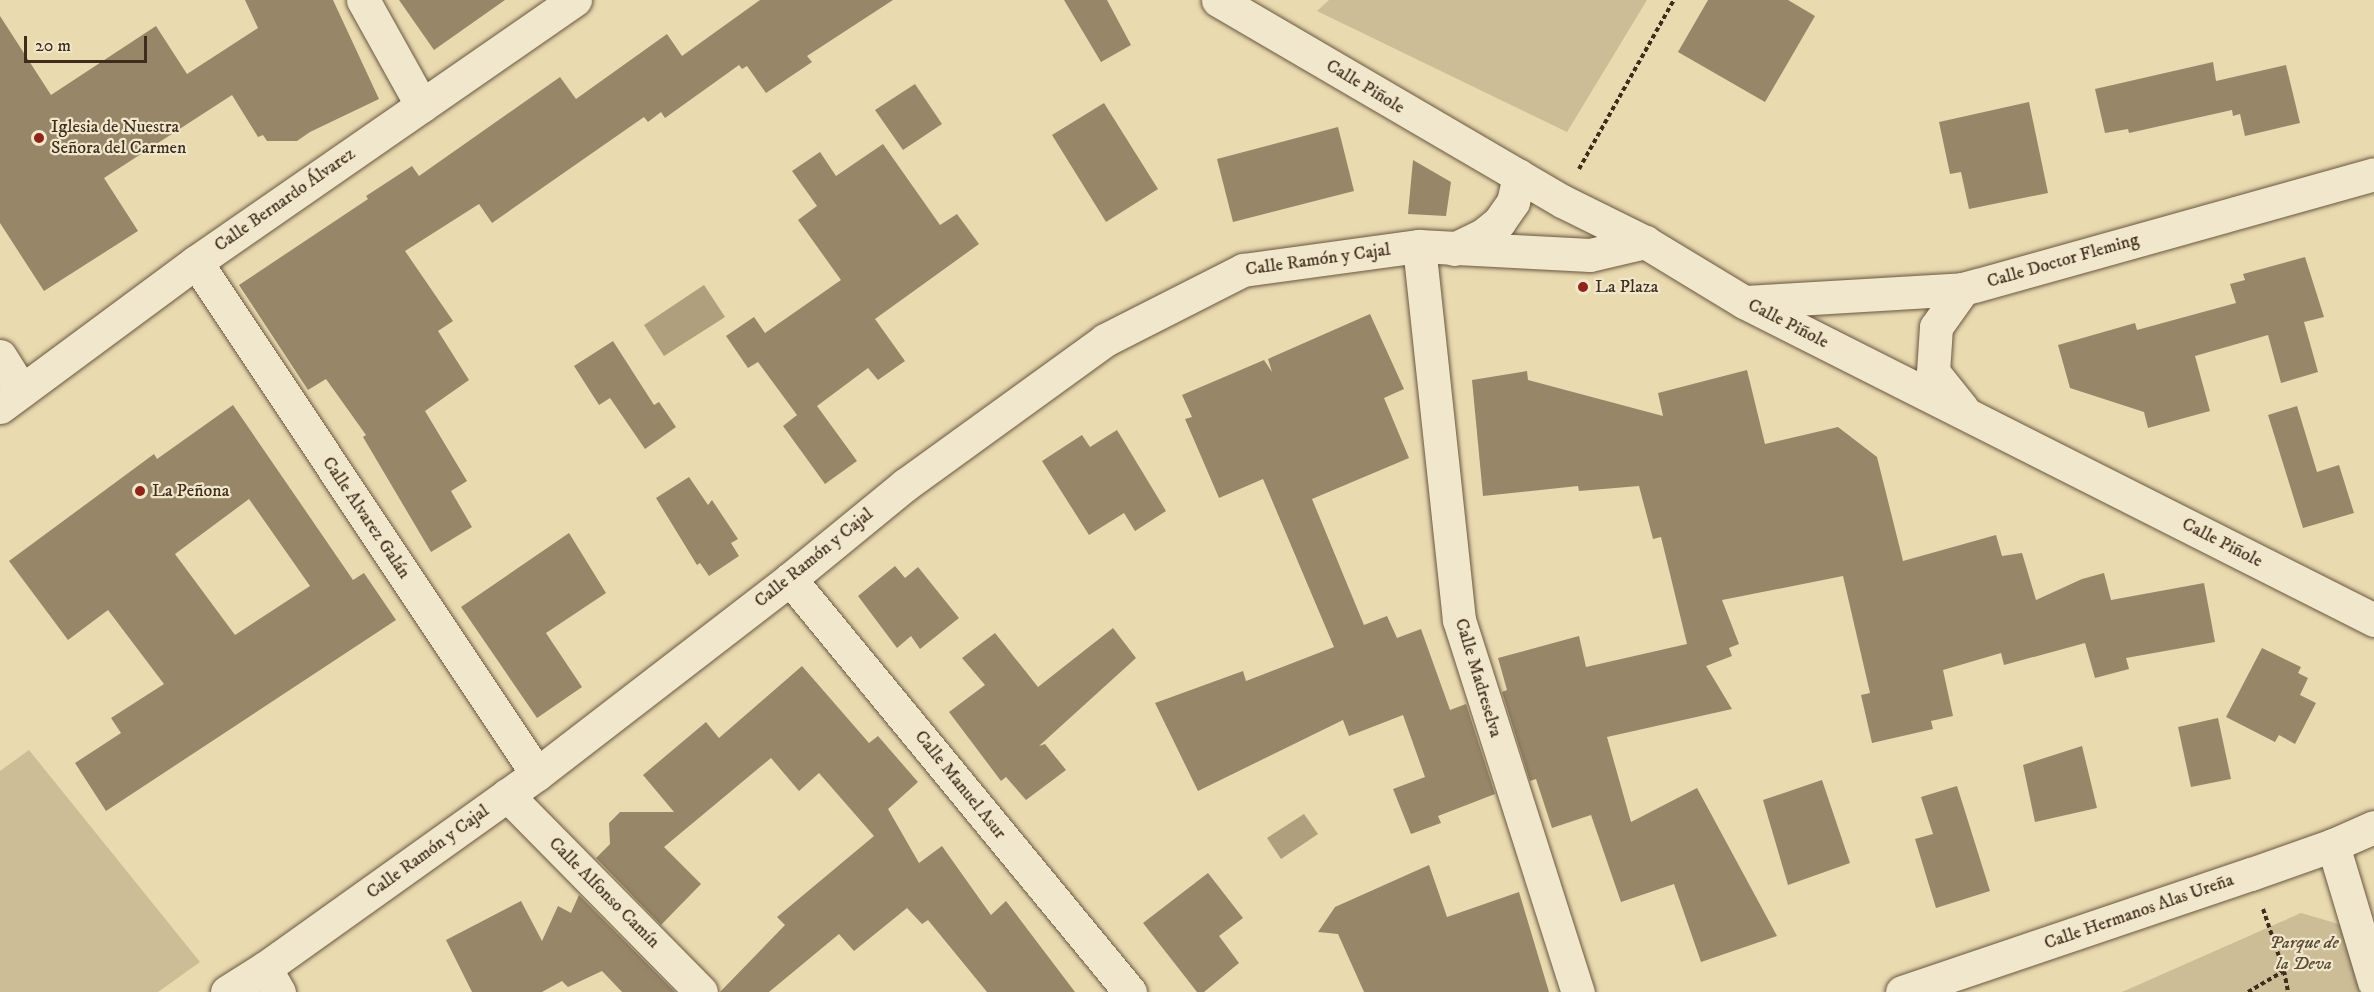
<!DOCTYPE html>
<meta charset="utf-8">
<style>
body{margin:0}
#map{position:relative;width:2374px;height:992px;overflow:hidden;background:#eadab0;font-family:"IM FELL DW Pica",serif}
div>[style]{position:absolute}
.green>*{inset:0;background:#cdbd97}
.water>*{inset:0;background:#b09f7d}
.building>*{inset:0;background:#978768}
.path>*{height:4px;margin-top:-2px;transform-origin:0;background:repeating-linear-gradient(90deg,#3e2d1b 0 4.5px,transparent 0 7.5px)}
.roads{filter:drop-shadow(0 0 2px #695840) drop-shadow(0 0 2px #695840)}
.minor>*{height:33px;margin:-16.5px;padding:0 16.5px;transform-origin:16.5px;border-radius:16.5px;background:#f1e7cc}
.dots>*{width:16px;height:16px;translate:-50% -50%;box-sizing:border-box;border:3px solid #f1e7cc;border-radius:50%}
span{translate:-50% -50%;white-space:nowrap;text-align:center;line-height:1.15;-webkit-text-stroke:4.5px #f1e7cc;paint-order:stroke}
.street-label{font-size:18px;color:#3e2d1b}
.poi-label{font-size:18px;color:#3e2d1b}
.left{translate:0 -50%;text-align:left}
.park-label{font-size:18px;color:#5b4a34;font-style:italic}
.scale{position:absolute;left:24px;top:36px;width:123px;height:27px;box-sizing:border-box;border:3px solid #3e2d1b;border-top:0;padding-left:8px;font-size:18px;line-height:21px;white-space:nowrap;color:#3e2d1b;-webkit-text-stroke:4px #f1e7cc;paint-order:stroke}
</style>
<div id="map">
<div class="green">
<div style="clip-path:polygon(1329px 0,1647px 0,1567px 132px,1317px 11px)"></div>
<div style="clip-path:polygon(29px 750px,200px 962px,158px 992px,0 992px,0 771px)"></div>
<div style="clip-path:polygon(2301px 913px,2342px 925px,2362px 992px,2122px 992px)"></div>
</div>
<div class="water">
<div style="clip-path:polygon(704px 285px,725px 317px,664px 356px,644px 325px)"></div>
<div style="clip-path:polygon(1304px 814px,1318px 834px,1281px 859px,1267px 838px)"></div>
</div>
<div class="building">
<div style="clip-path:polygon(245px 0,333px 0,379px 99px,310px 132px,297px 141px,267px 141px,263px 135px,258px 137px,232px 95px,104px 178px,138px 231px,44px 291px,0 223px,0 16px,51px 95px,156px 26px,187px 74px,258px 28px)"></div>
<div style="clip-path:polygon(399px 0,505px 0,434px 50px)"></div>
<div style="clip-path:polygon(760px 0,893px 0,807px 56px,812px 62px,766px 93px,747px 66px,742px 69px,739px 65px,665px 118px,661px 112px,648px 122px,644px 117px,492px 223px,479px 204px,405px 251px,453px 321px,438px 331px,469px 380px,425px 411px,467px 481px,451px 491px,472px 527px,431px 552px,363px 437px,366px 435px,326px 379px,308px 390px,239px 285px,368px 199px,366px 196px,412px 166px,419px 176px,560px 77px,576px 99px,667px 34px,682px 56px)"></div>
<div style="clip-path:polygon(1064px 0,1107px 0,1131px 45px,1101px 62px)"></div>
<div style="clip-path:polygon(1708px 0,1788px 0,1815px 16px,1765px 102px,1678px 52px)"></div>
<div style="clip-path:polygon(2213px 62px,2216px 81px,2286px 65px,2300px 123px,2245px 136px,2240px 114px,2233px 116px,2232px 110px,2129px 133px,2128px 129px,2105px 133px,2095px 89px)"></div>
<div style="clip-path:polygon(915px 84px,942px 124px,903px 150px,875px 110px)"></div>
<div style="clip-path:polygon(2029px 102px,2048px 193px,1969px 209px,1961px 172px,1950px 174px,1939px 122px)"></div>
<div style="clip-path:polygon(1104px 103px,1158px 189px,1106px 222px,1052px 135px)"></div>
<div style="clip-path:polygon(1338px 127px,1354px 191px,1233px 222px,1217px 159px)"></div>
<div style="clip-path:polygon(883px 144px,940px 225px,957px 214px,979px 244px,875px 319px,905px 361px,878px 380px,868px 368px,817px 406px,857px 461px,825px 484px,783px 426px,797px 415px,758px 362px,748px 368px,726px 336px,754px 317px,765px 333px,841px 280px,798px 220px,817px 206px,792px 171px,820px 152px,836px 176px)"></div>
<div style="clip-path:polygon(1413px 160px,1451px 182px,1446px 216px,1408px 214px)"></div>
<div style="clip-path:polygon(2305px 257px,2324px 317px,2304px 322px,2318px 372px,2281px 383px,2268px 335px,2195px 356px,2210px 411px,2148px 428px,2144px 412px,2070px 388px,2058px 345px,2135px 323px,2137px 330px,2236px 303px,2230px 284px,2245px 280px,2243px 274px)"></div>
<div style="clip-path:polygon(1370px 314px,1404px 389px,1384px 398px,1409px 458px,1312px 499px,1364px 625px,1387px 616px,1397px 638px,1421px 629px,1450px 710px,1466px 704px,1495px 794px,1438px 816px,1441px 823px,1411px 834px,1393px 789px,1425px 777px,1403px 715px,1349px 736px,1343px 720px,1198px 791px,1155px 703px,1243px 671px,1246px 681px,1334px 647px,1263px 479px,1219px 498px,1185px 419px,1192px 417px,1182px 395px,1264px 360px,1272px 372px,1268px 359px)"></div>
<div style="clip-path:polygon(613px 341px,654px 405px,659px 402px,676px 427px,645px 449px,610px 398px,599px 405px,574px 366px)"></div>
<div style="clip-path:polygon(1747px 370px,1765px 444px,1838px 427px,1877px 457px,1903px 561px,1996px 535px,2002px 556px,2022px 553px,2036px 600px,2082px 579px,2104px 573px,2111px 600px,2204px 583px,2215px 642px,2126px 658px,2129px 669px,2095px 678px,2085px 643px,2004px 665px,2001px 653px,1943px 670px,1953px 716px,1931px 721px,1933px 729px,1872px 743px,1861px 695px,1870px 693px,1843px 576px,1722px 600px,1739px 644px,1729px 648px,1732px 656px,1706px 666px,1732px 709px,1607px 737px,1631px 822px,1697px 788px,1777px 936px,1701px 962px,1674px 884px,1621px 902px,1591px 815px,1552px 828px,1536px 779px,1530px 781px,1502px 692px,1507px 690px,1498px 658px,1579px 636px,1586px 667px,1687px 644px,1661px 537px,1653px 539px,1639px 486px,1579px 491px,1578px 486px,1483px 496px,1472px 380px,1527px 371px,1528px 380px,1663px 416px,1658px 393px)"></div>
<div style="clip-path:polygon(evenodd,233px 405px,353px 580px,364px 573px,396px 620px,106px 811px,75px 763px,121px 733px,111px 718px,164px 684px,108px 610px,68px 640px,9px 561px,154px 454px,157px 459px,233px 405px,249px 499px,310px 586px,235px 635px,175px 554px,249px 499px)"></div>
<div style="clip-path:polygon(2297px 406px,2317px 472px,2339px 465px,2354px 513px,2303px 528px,2268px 415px)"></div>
<div style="clip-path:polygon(1117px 430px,1166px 511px,1135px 531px,1124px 513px,1089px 535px,1042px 461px,1082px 435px,1090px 447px)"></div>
<div style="clip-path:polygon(689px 477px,708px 505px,712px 500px,738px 539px,731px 543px,739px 556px,709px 576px,700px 563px,697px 565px,656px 498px)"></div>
<div style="clip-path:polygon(569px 533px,606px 593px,546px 633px,582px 687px,537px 718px,461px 607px)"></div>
<div style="clip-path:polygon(895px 566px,905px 578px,918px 567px,959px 618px,920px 649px,911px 636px,897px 648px,858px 596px)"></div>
<div style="clip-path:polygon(1113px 628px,1136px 658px,1039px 746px,1045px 744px,1066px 770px,1026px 800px,1006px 777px,1001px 781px,949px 712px,985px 685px,962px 658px,995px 633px,1038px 687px)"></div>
<div style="clip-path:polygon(2262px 648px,2301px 667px,2298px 673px,2308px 678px,2300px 695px,2316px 703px,2295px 744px,2279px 735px,2275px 742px,2226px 717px)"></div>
<div style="clip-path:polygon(802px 666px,869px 743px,878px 736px,918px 782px,888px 809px,919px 863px,942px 846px,991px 915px,1006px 901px,1075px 992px,987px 992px,928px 920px,922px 924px,907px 908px,854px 951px,839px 934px,769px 992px,720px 992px,785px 925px,777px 917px,874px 836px,819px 773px,799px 791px,771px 758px,664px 847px,701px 884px,661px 925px,596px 858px,610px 844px,609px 823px,620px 812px,674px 812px,643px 775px,706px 722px,719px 738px)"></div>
<div style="clip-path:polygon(2218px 718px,2231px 779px,2191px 787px,2178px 727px)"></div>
<div style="clip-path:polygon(2082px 746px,2097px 808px,2035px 822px,2023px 765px)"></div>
<div style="clip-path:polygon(1822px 780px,1850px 863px,1788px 885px,1763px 800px)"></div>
<div style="clip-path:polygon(1957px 786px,1990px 891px,1936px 908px,1915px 839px,1933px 834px,1921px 797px)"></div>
<div style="clip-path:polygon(1429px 865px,1447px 917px,1519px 892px,1549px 992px,1364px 992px,1338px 934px,1318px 932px,1335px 907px)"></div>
<div style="clip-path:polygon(1208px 873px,1243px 918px,1219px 936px,1239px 963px,1204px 992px,1197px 992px,1143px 923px)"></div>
<div style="clip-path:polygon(579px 895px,675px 992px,622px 992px,602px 971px,568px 987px,562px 981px,542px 992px,472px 992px,446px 940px,521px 901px,542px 941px,558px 906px,571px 913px)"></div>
</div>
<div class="path">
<div style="left:1579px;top:169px;width:194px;rotate:-60.7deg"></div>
<div style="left:2263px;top:909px;width:65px;rotate:71.3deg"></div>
<div style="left:2248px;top:992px;width:42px;rotate:-30.3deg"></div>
<div style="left:2284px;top:971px;width:21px;rotate:79deg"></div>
</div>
<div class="roads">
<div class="minor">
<div style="left:363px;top:0;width:121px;rotate:60.9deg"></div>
<div style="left:1218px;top:0;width:398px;rotate:30.3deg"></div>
<div style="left:1562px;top:201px;width:93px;rotate:26.3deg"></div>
<div style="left:1645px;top:242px;width:116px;rotate:31.2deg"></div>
<div style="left:1744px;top:302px;width:706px;rotate:26.78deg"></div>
<div style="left:1419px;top:246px;width:376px;rotate:83.9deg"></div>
<div style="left:1459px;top:620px;width:391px;rotate:72.3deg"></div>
<div style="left:1454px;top:249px;width:32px;rotate:-26deg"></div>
<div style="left:1483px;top:235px;width:21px;rotate:-39deg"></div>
<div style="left:1499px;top:222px;width:24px;rotate:-55deg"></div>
<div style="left:1513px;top:202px;width:27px;rotate:-77deg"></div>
<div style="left:196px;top:262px;width:615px;rotate:56.34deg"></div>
<div style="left:1746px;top:302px;width:217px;rotate:-3.4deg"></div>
<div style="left:1963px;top:289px;width:427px;rotate:-15.6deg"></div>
<div style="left:0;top:356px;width:41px;rotate:57.8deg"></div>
<div style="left:0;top:407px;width:244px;rotate:-36.5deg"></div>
<div style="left:196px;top:262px;width:461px;rotate:-34.7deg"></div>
<div style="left:1962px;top:408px;width:46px;rotate:-128.9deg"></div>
<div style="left:1933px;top:372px;width:45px;rotate:-86.2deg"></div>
<div style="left:1936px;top:327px;width:47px;rotate:-54.6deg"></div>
<div style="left:790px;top:579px;width:535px;rotate:50.54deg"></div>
<div style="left:507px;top:795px;width:276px;rotate:45.4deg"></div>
<div style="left:2333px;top:845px;width:143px;rotate:73.3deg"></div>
<div style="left:265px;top:968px;width:28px;rotate:60deg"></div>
<div style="left:227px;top:992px;width:45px;rotate:-32.3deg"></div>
<div style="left:265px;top:968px;width:334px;rotate:-35.5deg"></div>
<div style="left:537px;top:774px;width:319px;rotate:-37.6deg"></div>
<div style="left:790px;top:579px;width:149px;rotate:-39.3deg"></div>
<div style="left:905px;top:485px;width:247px;rotate:-35.9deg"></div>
<div style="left:1105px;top:340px;width:155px;rotate:-26.9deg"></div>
<div style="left:1243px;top:270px;width:178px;rotate:-7.8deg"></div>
<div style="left:1419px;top:246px;width:171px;rotate:3deg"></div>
<div style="left:1590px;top:255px;width:57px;rotate:-13.3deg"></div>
<div style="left:1902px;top:992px;width:368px;rotate:-18.7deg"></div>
<div style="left:2251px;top:874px;width:87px;rotate:-19.5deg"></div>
<div style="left:2333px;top:845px;width:45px;rotate:-23.7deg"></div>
</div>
</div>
<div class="dots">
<div style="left:39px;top:138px;background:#8f2418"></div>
<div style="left:1583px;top:287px;background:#8f2418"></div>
<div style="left:140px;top:491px;background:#8f2418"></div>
</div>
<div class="street-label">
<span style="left:1365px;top:87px;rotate:31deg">Calle Piñole</span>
<span style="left:285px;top:200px;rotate:-35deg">Calle Bernardo Álvarez</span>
<span style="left:1318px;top:260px;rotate:-8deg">Calle Ramón y Cajal</span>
<span style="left:2063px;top:261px;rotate:-16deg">Calle Doctor Fleming</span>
<span style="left:1788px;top:324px;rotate:27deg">Calle Piñole</span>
<span style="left:366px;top:518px;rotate:56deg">Calle Alvarez Galán</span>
<span style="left:2222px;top:543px;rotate:27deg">Calle Piñole</span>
<span style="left:814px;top:558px;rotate:-39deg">Calle Ramón y Cajal</span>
<span style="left:1478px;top:678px;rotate:73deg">Calle Madreselva</span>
<span style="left:960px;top:785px;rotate:51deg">Calle Manuel Asur</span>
<span style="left:428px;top:852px;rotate:-36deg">Calle Ramón y Cajal</span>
<span style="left:604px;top:893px;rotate:45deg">Calle Alfonso Camín</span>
<span style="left:2139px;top:912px;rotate:-19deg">Calle Hermanos Alas Ureña</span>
</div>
<div class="poi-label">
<span class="left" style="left:51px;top:138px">Iglesia de Nuestra<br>Señora del Carmen</span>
<span class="left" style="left:1595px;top:287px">La Plaza</span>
<span class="left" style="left:152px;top:491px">La Peñona</span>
</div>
<div class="park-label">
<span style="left:2304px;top:954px">Parque de<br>la Deva</span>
</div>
<div class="scale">20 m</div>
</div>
